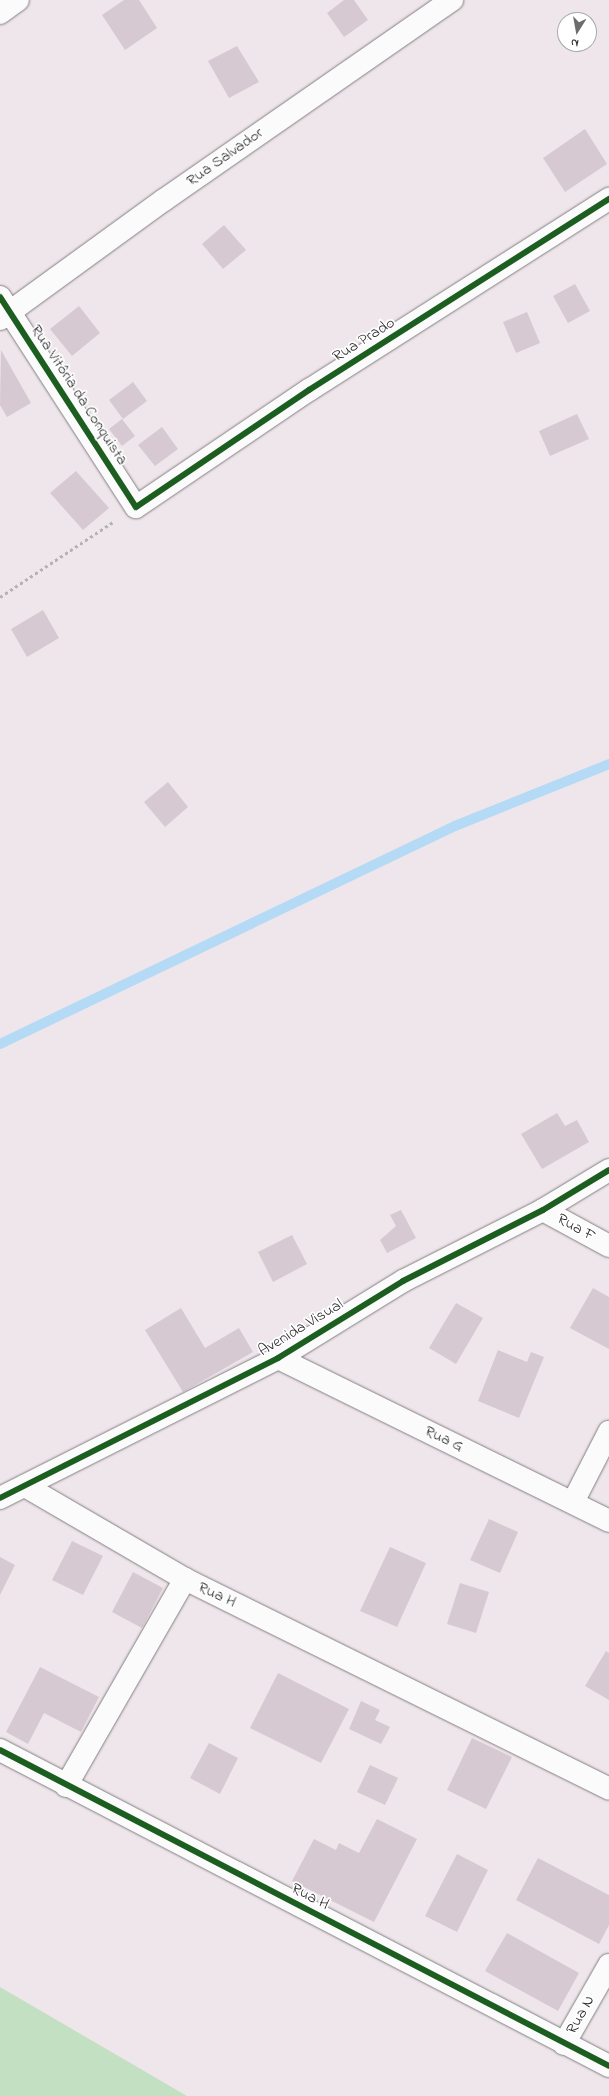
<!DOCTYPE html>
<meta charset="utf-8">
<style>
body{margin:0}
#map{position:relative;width:609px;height:2096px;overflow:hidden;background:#eee6eb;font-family:"Indie Flower",sans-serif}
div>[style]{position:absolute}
.green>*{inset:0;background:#c4e0c2}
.stream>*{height:10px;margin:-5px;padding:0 5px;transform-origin:5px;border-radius:5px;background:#b4daf6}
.building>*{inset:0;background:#d7c9d1}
.path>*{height:2.5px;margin-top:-1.25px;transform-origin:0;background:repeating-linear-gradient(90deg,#b4b3b4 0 3px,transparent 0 6px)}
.roads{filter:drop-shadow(0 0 1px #837f81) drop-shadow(0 0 1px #837f81)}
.street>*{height:22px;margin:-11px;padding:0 11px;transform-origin:11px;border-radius:11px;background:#fcfbfc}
.cycleway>*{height:6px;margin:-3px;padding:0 3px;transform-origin:3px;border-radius:3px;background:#1b5e20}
span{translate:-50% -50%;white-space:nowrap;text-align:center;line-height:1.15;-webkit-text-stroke:3.5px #fff;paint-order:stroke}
.street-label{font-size:16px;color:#2b2b2b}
.north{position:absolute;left:557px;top:12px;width:40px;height:40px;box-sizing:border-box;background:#fff;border:1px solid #aaa;border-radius:50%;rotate:191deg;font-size:11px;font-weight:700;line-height:16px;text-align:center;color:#2b2b2b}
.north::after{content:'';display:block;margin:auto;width:14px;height:18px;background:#6f6c6e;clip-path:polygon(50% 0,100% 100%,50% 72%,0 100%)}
</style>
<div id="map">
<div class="green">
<div style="clip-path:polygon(0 1987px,187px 2096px,0 2096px)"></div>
</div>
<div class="stream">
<div style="left:0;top:1044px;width:505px;rotate:-25.6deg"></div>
<div style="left:455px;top:826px;width:166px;rotate:-21.9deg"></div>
</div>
<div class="building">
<div style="clip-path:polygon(124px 0,139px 0,157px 28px,125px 50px,102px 15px)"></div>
<div style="clip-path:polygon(344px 0,354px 0,368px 20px,344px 37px,327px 13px)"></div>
<div style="clip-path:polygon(237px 46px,259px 82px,229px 98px,208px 61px)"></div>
<div style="clip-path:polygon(585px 129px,607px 164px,565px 192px,543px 158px)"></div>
<div style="clip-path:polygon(224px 225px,246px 250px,223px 269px,202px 244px)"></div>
<div style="clip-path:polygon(575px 284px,590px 311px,568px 323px,553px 296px)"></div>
<div style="clip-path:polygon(79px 306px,100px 333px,72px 356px,50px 329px)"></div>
<div style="clip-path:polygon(527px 312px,540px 343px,516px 353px,503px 322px)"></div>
<div style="clip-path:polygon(1px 350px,31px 403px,7px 417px,0 405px)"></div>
<div style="clip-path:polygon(133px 382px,147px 401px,123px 419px,109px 400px)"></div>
<div style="clip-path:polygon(577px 414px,589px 439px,550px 456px,539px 431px)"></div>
<div style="clip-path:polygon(122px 419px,135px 436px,122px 446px,109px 429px)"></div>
<div style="clip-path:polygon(162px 427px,178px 449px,155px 466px,138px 445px)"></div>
<div style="clip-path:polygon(76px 471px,109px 508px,83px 530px,50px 493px)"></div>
<div style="clip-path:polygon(43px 610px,59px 638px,27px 657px,11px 629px)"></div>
<div style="clip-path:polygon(168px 782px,188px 807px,165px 827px,144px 802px)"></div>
<div style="clip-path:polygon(557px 1113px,565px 1126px,577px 1120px,589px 1142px,542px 1169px,521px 1134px)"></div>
<div style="clip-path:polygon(401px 1210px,416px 1238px,387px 1253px,380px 1240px,396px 1226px,390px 1215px)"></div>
<div style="clip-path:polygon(292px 1235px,307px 1264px,273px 1282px,258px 1252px)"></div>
<div style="clip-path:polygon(593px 1288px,609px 1297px,609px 1349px,570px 1328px)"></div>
<div style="clip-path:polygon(456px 1303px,483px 1318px,456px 1364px,429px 1348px)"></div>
<div style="clip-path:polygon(181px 1308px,205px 1348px,239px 1328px,253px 1352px,183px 1392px,145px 1330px)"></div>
<div style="clip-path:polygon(498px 1350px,527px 1362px,531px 1352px,544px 1357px,519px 1418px,478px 1401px)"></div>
<div style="clip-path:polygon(489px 1519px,518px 1532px,500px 1573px,470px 1560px)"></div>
<div style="clip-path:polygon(72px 1541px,103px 1556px,83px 1595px,52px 1580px)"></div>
<div style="clip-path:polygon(390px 1547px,426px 1563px,397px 1627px,360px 1611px)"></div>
<div style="clip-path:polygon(0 1557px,15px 1565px,0 1595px)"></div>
<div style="clip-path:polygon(133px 1572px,163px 1588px,142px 1628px,112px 1612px)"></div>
<div style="clip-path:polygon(460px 1583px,489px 1592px,476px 1633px,447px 1624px)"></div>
<div style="clip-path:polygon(606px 1651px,609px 1653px,609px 1700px,585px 1686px)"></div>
<div style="clip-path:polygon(40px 1667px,99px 1697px,81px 1732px,44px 1713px,28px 1744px,6px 1732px)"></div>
<div style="clip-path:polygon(278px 1673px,349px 1709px,321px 1763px,250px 1728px)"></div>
<div style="clip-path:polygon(361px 1701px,380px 1710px,375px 1720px,390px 1727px,381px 1744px,349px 1729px)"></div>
<div style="clip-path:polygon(472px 1738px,512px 1757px,486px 1809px,447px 1790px)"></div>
<div style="clip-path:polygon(209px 1743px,238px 1758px,220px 1794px,190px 1778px)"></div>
<div style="clip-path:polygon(370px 1765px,398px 1778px,385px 1805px,357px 1792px)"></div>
<div style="clip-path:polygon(377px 1819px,417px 1839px,374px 1922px,292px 1881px,314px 1839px,336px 1850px,339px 1843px,359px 1853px)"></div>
<div style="clip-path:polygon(457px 1854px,488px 1870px,457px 1932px,425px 1916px)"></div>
<div style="clip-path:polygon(538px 1858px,609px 1895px,609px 1925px,599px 1944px,516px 1900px)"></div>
<div style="clip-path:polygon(507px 1933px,579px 1973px,558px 2011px,485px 1971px)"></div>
</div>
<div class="path">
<div style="left:0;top:597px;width:136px;rotate:-33.6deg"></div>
</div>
<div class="roads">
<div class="street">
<div style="left:0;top:13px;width:22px;rotate:-36deg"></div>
<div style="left:0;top:297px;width:250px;rotate:57.1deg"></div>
<div style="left:136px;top:507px;width:209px;rotate:-34.1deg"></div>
<div style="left:309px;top:390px;width:356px;rotate:-32.5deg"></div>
<div style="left:0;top:319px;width:203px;rotate:-36deg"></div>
<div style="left:164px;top:200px;width:351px;rotate:-34.8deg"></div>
<div style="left:543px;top:1210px;width:75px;rotate:28.6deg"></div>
<div style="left:278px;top:1358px;width:369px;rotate:26.2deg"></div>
<div style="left:25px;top:1486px;width:185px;rotate:30.2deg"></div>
<div style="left:185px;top:1579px;width:473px;rotate:26.3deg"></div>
<div style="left:0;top:1498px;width:311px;rotate:-26.7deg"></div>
<div style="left:278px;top:1358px;width:147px;rotate:-31.6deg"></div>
<div style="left:403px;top:1281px;width:157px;rotate:-26.9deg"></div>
<div style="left:543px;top:1210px;width:77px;rotate:-31.2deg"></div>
<div style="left:573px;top:1502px;width:79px;rotate:-62.8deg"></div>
<div style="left:0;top:1750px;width:686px;rotate:27.42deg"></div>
<div style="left:66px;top:1786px;width:239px;rotate:-60.1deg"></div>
<div style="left:564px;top:2044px;width:91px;rotate:-60.3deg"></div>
</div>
</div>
<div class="cycleway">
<div style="left:0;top:297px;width:250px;rotate:57.1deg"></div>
<div style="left:136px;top:507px;width:209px;rotate:-34.1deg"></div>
<div style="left:309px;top:390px;width:356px;rotate:-32.5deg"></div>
<div style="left:0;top:1498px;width:311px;rotate:-26.7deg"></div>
<div style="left:278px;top:1358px;width:147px;rotate:-31.6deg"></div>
<div style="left:403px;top:1281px;width:157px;rotate:-26.9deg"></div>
<div style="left:543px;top:1210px;width:77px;rotate:-31.2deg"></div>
<div style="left:0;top:1750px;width:686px;rotate:27.42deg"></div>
</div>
<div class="street-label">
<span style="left:225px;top:157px;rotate:-35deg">Rua Salvador</span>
<span style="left:364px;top:340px;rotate:-32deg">Rua Prado</span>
<span style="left:79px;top:395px;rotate:57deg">Rua Vitôria da Conquista</span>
<span style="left:576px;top:1228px;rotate:29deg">Rua F</span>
<span style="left:301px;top:1328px;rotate:-31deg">Avenida Visual</span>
<span style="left:444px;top:1439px;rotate:26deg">Rua G</span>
<span style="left:217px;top:1595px;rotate:26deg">Rua H</span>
<span style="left:310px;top:1897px;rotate:27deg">Rua H</span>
<span style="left:581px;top:2015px;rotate:-61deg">Rua N</span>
</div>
<div class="north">N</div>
</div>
